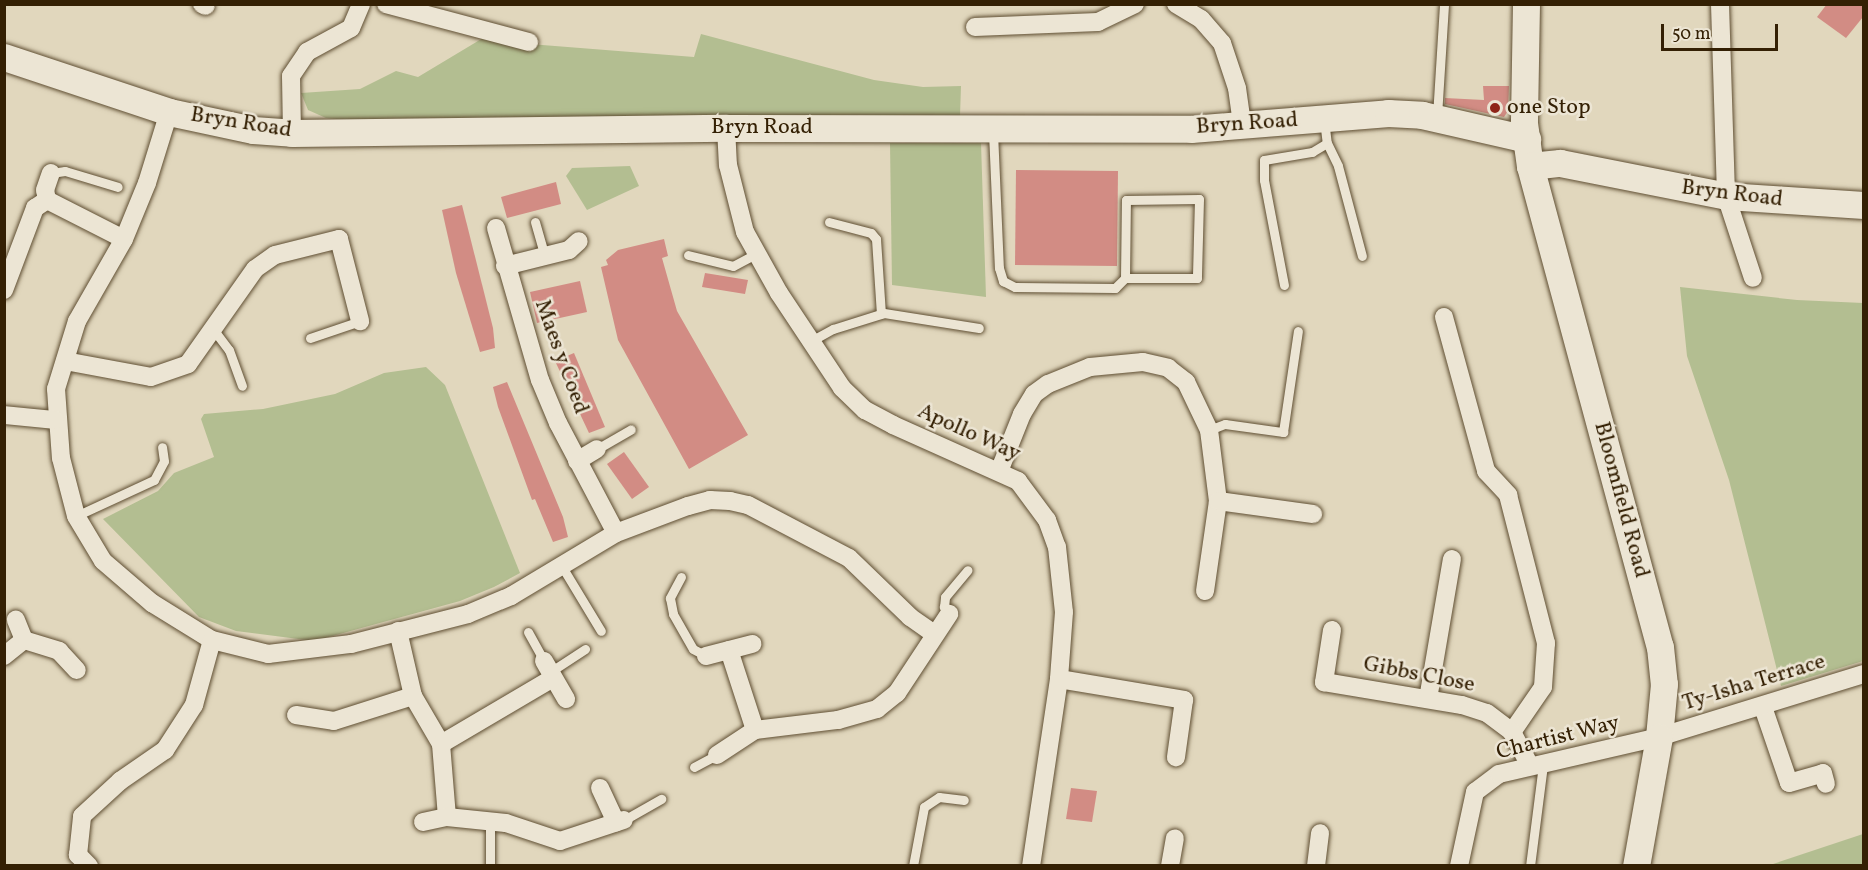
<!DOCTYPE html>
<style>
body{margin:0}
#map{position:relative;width:1868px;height:870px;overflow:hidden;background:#e1d7bd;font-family:Vollkorn,serif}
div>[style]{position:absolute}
.green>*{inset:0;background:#b3be91}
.building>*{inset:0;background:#d28c84}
.roads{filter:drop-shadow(0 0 2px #5f4e32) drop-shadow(0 0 2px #5f4e32)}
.lane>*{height:9px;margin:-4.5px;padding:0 4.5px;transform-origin:4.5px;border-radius:4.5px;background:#ece5d4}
.street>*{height:18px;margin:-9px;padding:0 9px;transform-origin:9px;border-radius:9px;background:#ece5d4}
.secondary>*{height:27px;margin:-13.5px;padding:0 13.5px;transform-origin:13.5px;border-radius:13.5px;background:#ece5d4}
.dots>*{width:16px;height:16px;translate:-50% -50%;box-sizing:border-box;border:3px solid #ece5d4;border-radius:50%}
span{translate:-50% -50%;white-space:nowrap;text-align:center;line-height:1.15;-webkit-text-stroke:5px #ece5d4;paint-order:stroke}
.poi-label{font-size:22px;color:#342004}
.left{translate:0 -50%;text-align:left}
.street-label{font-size:22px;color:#342004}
.frame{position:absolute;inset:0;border:6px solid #342004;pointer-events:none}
.scale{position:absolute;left:1661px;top:24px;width:117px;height:27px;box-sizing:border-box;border:3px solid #342004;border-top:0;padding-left:8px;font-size:18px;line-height:21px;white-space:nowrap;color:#342004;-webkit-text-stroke:4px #ece5d4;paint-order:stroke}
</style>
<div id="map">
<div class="green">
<div style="clip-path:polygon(701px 34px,874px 80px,923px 87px,961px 86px,960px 116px,356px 121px,326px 118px,308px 110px,301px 93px,360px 89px,396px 71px,418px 77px,488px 35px,517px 43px,694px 57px)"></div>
<div style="clip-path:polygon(890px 143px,981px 143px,986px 297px,892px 285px)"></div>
<div style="clip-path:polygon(630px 166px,639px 186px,587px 210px,566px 176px,572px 168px)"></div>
<div style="clip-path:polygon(1680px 287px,1797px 300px,1863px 303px,1863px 661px,1781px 686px,1729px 480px,1687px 356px)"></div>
<div style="clip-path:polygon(426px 367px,445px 385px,520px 573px,494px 587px,460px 601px,314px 641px,236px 631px,199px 617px,103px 519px,158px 491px,174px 473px,214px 457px,201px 419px,204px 414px,263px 409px,335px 394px,384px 373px)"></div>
<div style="clip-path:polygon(1863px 834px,1863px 865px,1770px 865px)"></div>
</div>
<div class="building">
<div style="clip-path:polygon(1827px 4px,1863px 4px,1863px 17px,1846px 38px,1817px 17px)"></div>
<div style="clip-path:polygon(1483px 86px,1509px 86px,1508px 111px,1504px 117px,1445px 104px,1445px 98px,1484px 100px)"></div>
<div style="clip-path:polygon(1016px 170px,1118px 171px,1117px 266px,1015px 265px)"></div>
<div style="clip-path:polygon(556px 182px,561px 204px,507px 218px,501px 197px)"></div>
<div style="clip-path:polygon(462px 205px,493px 328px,495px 348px,480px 352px,456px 273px,442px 210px)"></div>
<div style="clip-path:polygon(664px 239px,668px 256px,662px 258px,677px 311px,748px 435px,689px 469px,618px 340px,601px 267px,608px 265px,606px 260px,618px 250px)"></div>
<div style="clip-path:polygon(705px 273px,748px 280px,745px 294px,702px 287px)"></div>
<div style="clip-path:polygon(580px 281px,587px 312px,537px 323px,530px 292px)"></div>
<div style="clip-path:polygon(574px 353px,605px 427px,589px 433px,555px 361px)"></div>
<div style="clip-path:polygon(507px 382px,563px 517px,568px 537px,553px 542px,535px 499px,532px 500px,498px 407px,493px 387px)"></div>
<div style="clip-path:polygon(624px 452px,649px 487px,632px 499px,607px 464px)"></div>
<div style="clip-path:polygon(1071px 788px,1097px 791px,1092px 822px,1066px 819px)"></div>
</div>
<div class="roads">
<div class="lane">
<div style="left:1437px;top:116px;width:112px;rotate:-86.4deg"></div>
<div style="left:1324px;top:120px;width:23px;rotate:83deg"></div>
<div style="left:1327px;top:143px;width:25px;rotate:64deg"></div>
<div style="left:1338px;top:166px;width:93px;rotate:75.1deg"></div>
<div style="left:993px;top:132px;width:136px;rotate:87.5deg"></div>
<div style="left:999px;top:268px;width:14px;rotate:73deg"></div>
<div style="left:1003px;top:281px;width:13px;rotate:27deg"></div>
<div style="left:1015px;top:287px;width:100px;rotate:0.6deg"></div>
<div style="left:1115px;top:288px;width:14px;rotate:-45deg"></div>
<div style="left:1125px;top:278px;width:78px;rotate:-89.3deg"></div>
<div style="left:1126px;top:200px;width:73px;rotate:-0.8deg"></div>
<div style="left:1199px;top:199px;width:79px;rotate:91.5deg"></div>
<div style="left:1197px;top:278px;width:72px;rotate:180deg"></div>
<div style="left:51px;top:173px;width:14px;rotate:-8deg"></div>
<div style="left:65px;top:171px;width:55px;rotate:16.8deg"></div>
<div style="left:535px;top:222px;width:35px;rotate:74deg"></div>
<div style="left:829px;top:222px;width:43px;rotate:14.7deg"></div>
<div style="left:871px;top:233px;width:8px;rotate:50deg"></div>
<div style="left:876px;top:239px;width:75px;rotate:86.2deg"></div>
<div style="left:688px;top:255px;width:46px;rotate:13.7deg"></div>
<div style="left:733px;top:266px;width:26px;rotate:-28deg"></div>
<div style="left:1284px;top:285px;width:107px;rotate:-100.8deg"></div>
<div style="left:1264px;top:180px;width:20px;rotate:-90deg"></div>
<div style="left:1264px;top:160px;width:49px;rotate:-9.5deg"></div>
<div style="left:1312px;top:152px;width:17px;rotate:-31deg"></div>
<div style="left:213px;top:329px;width:26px;rotate:53deg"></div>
<div style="left:229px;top:350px;width:38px;rotate:70deg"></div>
<div style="left:310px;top:338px;width:53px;rotate:-18.8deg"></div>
<div style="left:811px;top:341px;width:25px;rotate:-29deg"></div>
<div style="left:833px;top:329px;width:53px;rotate:-17.4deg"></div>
<div style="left:884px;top:313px;width:96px;rotate:9deg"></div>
<div style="left:1209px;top:430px;width:17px;rotate:-21deg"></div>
<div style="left:1225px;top:424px;width:59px;rotate:7.9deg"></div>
<div style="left:1283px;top:432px;width:102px;rotate:-81.6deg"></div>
<div style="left:597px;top:449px;width:39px;rotate:-30deg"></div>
<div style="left:76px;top:516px;width:86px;rotate:-24.8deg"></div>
<div style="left:154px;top:480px;width:21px;rotate:-62deg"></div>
<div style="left:164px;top:461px;width:14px;rotate:-98deg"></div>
<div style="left:561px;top:565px;width:77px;rotate:58.8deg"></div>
<div style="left:681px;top:577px;width:24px;rotate:118deg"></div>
<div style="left:670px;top:598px;width:16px;rotate:79deg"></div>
<div style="left:673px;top:614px;width:40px;rotate:60.3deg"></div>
<div style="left:693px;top:649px;width:15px;rotate:28deg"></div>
<div style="left:949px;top:614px;width:9px;rotate:-126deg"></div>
<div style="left:944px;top:607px;width:10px;rotate:-84deg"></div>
<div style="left:945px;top:597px;width:35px;rotate:-50deg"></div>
<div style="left:528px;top:632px;width:33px;rotate:61deg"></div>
<div style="left:550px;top:672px;width:42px;rotate:-33.3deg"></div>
<div style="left:694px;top:767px;width:26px;rotate:-28deg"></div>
<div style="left:624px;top:820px;width:43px;rotate:-29.6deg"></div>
<div style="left:490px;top:866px;width:44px;rotate:-90deg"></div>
<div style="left:913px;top:866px;width:60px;rotate:-79.4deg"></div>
<div style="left:924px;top:807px;width:18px;rotate:-34deg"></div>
<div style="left:939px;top:797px;width:25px;rotate:7deg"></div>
<div style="left:1530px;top:866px;width:103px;rotate:-82.7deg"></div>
</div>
<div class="street">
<div style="left:202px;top:4px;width:4px;rotate:27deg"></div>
<div style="left:386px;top:4px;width:148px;rotate:14.9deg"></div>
<div style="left:1176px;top:4px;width:29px;rotate:31deg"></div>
<div style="left:1201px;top:19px;width:32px;rotate:49deg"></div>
<div style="left:1222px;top:43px;width:47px;rotate:71.6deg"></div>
<div style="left:1237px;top:88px;width:37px;rotate:82deg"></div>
<div style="left:1720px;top:4px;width:192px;rotate:88.2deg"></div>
<div style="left:1726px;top:196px;width:86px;rotate:71.8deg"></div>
<div style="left:975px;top:27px;width:123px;rotate:-2.3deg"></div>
<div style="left:1098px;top:22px;width:41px;rotate:-25.9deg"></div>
<div style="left:169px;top:112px;width:74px;rotate:107.2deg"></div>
<div style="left:147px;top:183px;width:61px;rotate:112.3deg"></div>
<div style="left:124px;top:239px;width:95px;rotate:119.8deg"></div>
<div style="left:77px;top:321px;width:71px;rotate:107.2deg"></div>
<div style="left:56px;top:389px;width:69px;rotate:85.9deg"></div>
<div style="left:61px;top:458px;width:60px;rotate:75.5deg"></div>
<div style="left:76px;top:516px;width:52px;rotate:59deg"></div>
<div style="left:103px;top:561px;width:65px;rotate:40.6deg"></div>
<div style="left:152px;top:603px;width:70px;rotate:31.7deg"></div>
<div style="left:212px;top:640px;width:58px;rotate:14deg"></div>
<div style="left:268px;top:654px;width:84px;rotate:-6.9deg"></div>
<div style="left:351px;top:644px;width:121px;rotate:-14.4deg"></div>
<div style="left:468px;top:614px;width:47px;rotate:-22.7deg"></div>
<div style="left:511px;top:596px;width:122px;rotate:-31deg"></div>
<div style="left:616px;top:533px;width:77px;rotate:-20.6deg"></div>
<div style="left:688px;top:506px;width:23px;rotate:-15deg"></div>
<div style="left:710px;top:500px;width:20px;rotate:3deg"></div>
<div style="left:730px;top:501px;width:18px;rotate:13deg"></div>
<div style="left:748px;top:505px;width:114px;rotate:27.7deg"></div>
<div style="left:849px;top:558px;width:85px;rotate:44deg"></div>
<div style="left:910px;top:617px;width:29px;rotate:35deg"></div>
<div style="left:726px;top:128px;width:37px;rotate:87deg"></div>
<div style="left:728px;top:165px;width:69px;rotate:75.8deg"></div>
<div style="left:745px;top:232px;width:70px;rotate:60.9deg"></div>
<div style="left:779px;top:293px;width:114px;rotate:56.4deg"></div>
<div style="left:842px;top:388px;width:32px;rotate:44deg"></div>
<div style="left:865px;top:410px;width:32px;rotate:28deg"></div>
<div style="left:893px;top:425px;width:137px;rotate:24.1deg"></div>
<div style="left:1018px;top:481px;width:49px;rotate:53.4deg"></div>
<div style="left:1047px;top:520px;width:29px;rotate:70deg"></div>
<div style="left:1057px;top:547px;width:65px;rotate:83.9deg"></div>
<div style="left:1064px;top:612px;width:67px;rotate:94.3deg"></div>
<div style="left:1059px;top:679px;width:189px;rotate:98.5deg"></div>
<div style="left:292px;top:133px;width:57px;rotate:-91deg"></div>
<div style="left:291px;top:76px;width:29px;rotate:-56deg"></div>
<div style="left:307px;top:52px;width:50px;rotate:-28.6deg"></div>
<div style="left:351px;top:28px;width:26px;rotate:-67deg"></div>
<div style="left:47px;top:200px;width:10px;rotate:-101deg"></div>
<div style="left:45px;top:190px;width:18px;rotate:-71deg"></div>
<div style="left:496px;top:228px;width:158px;rotate:73.9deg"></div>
<div style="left:540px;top:380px;width:47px;rotate:67.3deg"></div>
<div style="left:558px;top:423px;width:124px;rotate:62.2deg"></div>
<div style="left:505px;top:266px;width:66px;rotate:-14deg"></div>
<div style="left:569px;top:250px;width:13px;rotate:-42deg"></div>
<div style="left:4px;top:290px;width:88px;rotate:-69.3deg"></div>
<div style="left:35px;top:208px;width:14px;rotate:-34deg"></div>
<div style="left:47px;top:200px;width:86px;rotate:26.9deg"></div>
<div style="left:1444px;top:317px;width:160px;rotate:74.7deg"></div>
<div style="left:1486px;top:471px;width:33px;rotate:47deg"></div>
<div style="left:1508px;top:495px;width:153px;rotate:75.6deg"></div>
<div style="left:1546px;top:643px;width:44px;rotate:93.9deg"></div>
<div style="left:1543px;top:687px;width:55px;rotate:124.6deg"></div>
<div style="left:65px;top:361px;width:87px;rotate:10.5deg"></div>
<div style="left:151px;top:377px;width:39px;rotate:-19deg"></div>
<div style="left:188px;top:364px;width:116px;rotate:-54.8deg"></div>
<div style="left:255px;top:269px;width:24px;rotate:-35deg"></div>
<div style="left:275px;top:255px;width:66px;rotate:-14deg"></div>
<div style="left:339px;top:239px;width:85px;rotate:75.6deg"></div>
<div style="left:4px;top:415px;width:51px;rotate:5.6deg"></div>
<div style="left:577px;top:461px;width:23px;rotate:-31deg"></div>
<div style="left:1000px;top:469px;width:59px;rotate:-68.2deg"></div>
<div style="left:1022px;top:414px;width:23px;rotate:-59deg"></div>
<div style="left:1034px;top:394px;width:17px;rotate:-36deg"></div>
<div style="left:1048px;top:384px;width:45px;rotate:-22deg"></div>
<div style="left:1090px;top:367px;width:53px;rotate:-5.4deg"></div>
<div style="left:1143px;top:362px;width:26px;rotate:13deg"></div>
<div style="left:1168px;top:368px;width:23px;rotate:38deg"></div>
<div style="left:1186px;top:382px;width:53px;rotate:64.4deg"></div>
<div style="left:1209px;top:430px;width:72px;rotate:82.8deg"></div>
<div style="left:1218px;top:501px;width:91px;rotate:98.2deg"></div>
<div style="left:1218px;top:501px;width:96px;rotate:7.8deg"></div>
<div style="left:1332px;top:630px;width:53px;rotate:98.7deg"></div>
<div style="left:1324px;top:682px;width:140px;rotate:9.5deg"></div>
<div style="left:1462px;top:705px;width:26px;rotate:18deg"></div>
<div style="left:1487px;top:713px;width:31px;rotate:37deg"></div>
<div style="left:1512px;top:732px;width:38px;rotate:62deg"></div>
<div style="left:398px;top:631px;width:67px;rotate:77deg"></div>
<div style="left:413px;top:696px;width:56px;rotate:59.7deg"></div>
<div style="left:441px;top:744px;width:73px;rotate:85.3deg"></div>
<div style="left:447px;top:817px;width:59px;rotate:5.8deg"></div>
<div style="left:506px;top:823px;width:57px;rotate:18.4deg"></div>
<div style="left:560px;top:841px;width:67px;rotate:-18.2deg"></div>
<div style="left:24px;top:640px;width:37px;rotate:17deg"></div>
<div style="left:59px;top:651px;width:26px;rotate:47deg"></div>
<div style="left:729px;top:650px;width:84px;rotate:72deg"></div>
<div style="left:4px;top:656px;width:26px;rotate:-39deg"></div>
<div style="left:24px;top:640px;width:22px;rotate:-112deg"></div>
<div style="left:706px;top:656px;width:48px;rotate:-14.6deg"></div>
<div style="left:544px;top:661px;width:44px;rotate:59.9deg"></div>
<div style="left:1059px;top:679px;width:127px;rotate:9.5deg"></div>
<div style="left:1184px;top:700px;width:58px;rotate:98deg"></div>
<div style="left:1428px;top:699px;width:142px;rotate:-80.3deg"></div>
<div style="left:1763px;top:707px;width:80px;rotate:71.1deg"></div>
<div style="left:1789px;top:783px;width:35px;rotate:-16deg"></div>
<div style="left:1823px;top:773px;width:11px;rotate:75deg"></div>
<div style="left:296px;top:715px;width:38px;rotate:9deg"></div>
<div style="left:334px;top:721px;width:83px;rotate:-17.6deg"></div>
<div style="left:441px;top:744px;width:130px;rotate:-30.5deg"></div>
<div style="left:717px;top:755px;width:45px;rotate:-33.3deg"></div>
<div style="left:755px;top:730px;width:84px;rotate:-6.9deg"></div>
<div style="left:838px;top:720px;width:41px;rotate:-15.8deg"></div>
<div style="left:877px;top:709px;width:26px;rotate:-39deg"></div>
<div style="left:897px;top:693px;width:95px;rotate:-56.6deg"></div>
<div style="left:600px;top:788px;width:38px;rotate:65deg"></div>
<div style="left:423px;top:822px;width:25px;rotate:-12deg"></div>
<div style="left:89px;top:866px;width:16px;rotate:-135deg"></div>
<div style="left:78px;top:855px;width:39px;rotate:-84deg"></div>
<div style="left:82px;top:816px;width:52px;rotate:-42.6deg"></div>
<div style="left:120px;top:781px;width:55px;rotate:-34.6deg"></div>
<div style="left:165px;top:750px;width:54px;rotate:-57.2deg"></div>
<div style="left:194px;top:705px;width:67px;rotate:-74.5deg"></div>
<div style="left:1170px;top:866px;width:28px;rotate:-80deg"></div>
<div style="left:1316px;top:866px;width:33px;rotate:-83deg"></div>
<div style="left:1459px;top:866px;width:76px;rotate:-77.8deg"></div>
<div style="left:1475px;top:792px;width:30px;rotate:-37deg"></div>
<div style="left:1499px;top:774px;width:164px;rotate:-13deg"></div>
<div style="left:1659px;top:737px;width:214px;rotate:-17.1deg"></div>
</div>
<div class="secondary">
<div style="left:1526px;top:4px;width:119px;rotate:91deg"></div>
<div style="left:1524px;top:123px;width:43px;rotate:82.1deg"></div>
<div style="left:1530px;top:166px;width:498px;rotate:74.9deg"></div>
<div style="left:1660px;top:647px;width:37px;rotate:84deg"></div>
<div style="left:1664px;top:684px;width:53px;rotate:95.4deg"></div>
<div style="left:1659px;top:737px;width:131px;rotate:100.1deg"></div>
<div style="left:4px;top:57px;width:174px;rotate:18.4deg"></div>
<div style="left:169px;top:112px;width:86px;rotate:12.1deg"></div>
<div style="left:253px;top:130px;width:39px;rotate:4deg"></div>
<div style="left:292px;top:133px;width:434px;rotate:-0.7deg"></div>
<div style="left:726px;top:128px;width:465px;rotate:0.1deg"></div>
<div style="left:1191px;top:129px;width:198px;rotate:-4.6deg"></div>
<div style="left:1388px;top:113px;width:34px;rotate:3deg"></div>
<div style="left:1422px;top:115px;width:108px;rotate:12.9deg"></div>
<div style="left:1530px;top:166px;width:30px;rotate:-6deg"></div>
<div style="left:1560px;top:163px;width:169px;rotate:11.2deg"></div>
<div style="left:1726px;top:196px;width:138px;rotate:3.7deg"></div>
</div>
</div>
<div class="dots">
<div style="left:1495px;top:108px;background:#8f2418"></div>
</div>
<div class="poi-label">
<span class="left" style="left:1507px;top:108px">one Stop</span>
</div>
<div class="street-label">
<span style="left:241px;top:123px;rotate:9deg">Bryn Road</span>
<span style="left:1247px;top:124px;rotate:-4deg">Bryn Road</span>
<span style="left:762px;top:128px">Bryn Road</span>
<span style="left:1732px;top:194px;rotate:7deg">Bryn Road</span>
<span style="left:561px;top:357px;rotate:70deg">Maes y Coed</span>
<span style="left:969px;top:433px;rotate:24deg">Apollo Way</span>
<span style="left:1621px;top:500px;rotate:75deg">Bloomfield Road</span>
<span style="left:1419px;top:675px;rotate:11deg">Gibbs Close</span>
<span style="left:1754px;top:683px;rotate:-17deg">Ty-Isha Terrace</span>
<span style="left:1558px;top:738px;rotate:-14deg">Chartist Way</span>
</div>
<div class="frame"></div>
<div class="scale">50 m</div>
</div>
